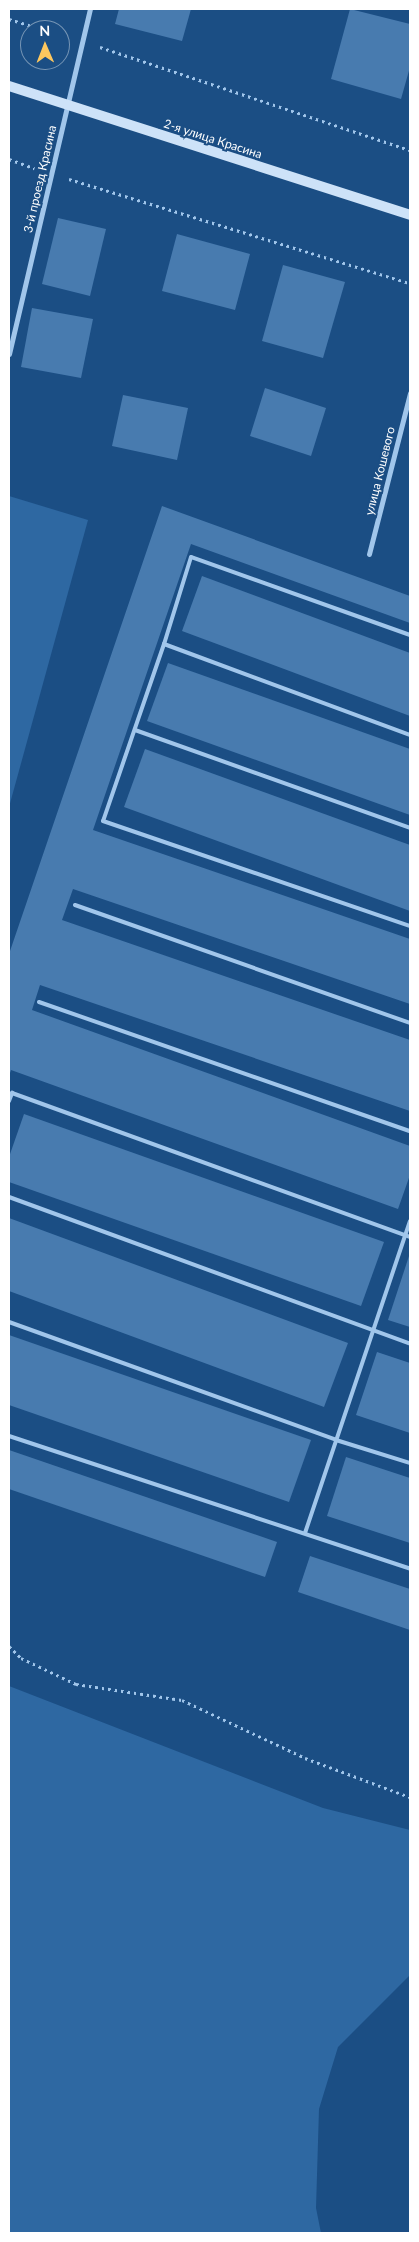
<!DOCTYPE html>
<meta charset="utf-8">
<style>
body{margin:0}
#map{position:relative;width:419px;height:2242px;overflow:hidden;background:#1b4e84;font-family:Lato,sans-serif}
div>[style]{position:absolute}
.green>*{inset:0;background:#2e68a2}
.building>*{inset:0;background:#487baf}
.path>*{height:3px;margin-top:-1.5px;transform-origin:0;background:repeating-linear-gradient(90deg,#a1c6eb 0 2.5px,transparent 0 6.5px)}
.service>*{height:4px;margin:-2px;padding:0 2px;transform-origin:2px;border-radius:2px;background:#a1c6eb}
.minor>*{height:5px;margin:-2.5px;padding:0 2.5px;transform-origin:2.5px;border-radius:2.5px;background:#a1c6eb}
.secondary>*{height:10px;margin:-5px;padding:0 5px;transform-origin:5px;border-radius:5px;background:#cde2f8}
span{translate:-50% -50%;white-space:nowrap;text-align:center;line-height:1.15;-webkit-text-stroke:4px #1b4e84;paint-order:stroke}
.street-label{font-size:12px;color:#fff}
.frame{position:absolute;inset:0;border:10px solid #fff;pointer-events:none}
.north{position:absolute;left:20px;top:20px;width:50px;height:50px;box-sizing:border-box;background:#1b4e84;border:1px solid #7695b5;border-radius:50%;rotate:359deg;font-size:14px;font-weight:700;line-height:20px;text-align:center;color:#fff}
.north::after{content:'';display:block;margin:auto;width:18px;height:22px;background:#fdc75e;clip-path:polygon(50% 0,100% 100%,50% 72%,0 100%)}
</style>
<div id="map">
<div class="green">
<div style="clip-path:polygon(9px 496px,88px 520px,9px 807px)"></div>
<div style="clip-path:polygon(9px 1686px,323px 1808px,410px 1830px,410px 1975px,338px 2047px,319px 2109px,316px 2208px,321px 2233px,9px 2233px)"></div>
</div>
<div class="building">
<div style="clip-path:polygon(119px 9px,191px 9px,182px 41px,115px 24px)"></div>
<div style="clip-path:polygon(350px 9px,410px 24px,410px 67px,401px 99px,331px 79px)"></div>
<div style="clip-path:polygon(58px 218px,106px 229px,90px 296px,42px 284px)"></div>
<div style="clip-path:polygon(177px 234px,250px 254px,235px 310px,162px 291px)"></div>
<div style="clip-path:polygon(283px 265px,345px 282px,323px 358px,262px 341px)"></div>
<div style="clip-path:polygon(32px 308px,93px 319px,81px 378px,21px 367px)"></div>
<div style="clip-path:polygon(265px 388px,326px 408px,311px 456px,250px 436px)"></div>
<div style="clip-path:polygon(123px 395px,188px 408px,177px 460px,112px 446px)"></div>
<div style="clip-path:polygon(162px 506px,410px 596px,410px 623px,191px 544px,93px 830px,410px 939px,410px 1004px,73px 889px,62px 920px,410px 1040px,410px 1111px,40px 985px,32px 1010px,410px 1146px,410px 1175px,398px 1209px,11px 1070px,9px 1076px,9px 954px)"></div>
<div style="clip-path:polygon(202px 576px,410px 653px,410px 716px,182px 631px)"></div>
<div style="clip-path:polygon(168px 663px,410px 749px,410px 815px,147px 721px)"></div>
<div style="clip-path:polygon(145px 749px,410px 845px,410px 911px,124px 807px)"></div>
<div style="clip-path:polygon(24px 1114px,384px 1242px,361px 1306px,9px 1182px,9px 1157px)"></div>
<div style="clip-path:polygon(9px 1218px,348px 1343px,324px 1407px,9px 1291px)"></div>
<div style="clip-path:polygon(410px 1253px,410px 1327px,388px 1320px)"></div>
<div style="clip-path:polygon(9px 1335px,311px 1440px,289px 1502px,9px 1405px)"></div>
<div style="clip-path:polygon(377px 1352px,410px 1363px,410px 1433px,356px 1415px)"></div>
<div style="clip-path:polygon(9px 1450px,277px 1542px,265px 1577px,9px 1489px)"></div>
<div style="clip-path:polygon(346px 1457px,410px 1478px,410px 1543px,327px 1516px)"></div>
<div style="clip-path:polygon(310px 1556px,410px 1589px,410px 1630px,298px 1592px)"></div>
</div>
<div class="path">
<div style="left:9px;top:19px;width:38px;rotate:17deg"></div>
<div style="left:100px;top:47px;width:327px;rotate:18.4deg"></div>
<div style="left:9px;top:159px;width:27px;rotate:20deg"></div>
<div style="left:69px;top:179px;width:357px;rotate:17deg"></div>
<div style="left:9px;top:1646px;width:17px;rotate:45deg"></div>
<div style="left:21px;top:1658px;width:61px;rotate:25.3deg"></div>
<div style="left:76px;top:1684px;width:107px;rotate:8.6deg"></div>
<div style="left:182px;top:1700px;width:136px;rotate:25.2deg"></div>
<div style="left:305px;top:1758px;width:112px;rotate:20.4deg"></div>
</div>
<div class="service">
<div style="left:410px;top:635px;width:232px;rotate:-160.4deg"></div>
<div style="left:191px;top:557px;width:91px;rotate:107.2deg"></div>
<div style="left:164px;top:644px;width:187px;rotate:109deg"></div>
<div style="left:103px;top:821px;width:324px;rotate:18.9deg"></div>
<div style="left:164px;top:644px;width:262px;rotate:20.3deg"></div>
<div style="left:135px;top:730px;width:292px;rotate:19.6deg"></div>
<div style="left:75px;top:905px;width:355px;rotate:19.4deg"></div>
<div style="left:39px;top:1002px;width:393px;rotate:19.2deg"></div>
<div style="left:9px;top:1101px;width:9px;rotate:-69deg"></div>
<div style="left:12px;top:1093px;width:423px;rotate:19.9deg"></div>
<div style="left:9px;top:1197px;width:427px;rotate:20.1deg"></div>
<div style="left:9px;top:1322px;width:348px;rotate:19.8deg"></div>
<div style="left:336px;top:1440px;width:77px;rotate:17.3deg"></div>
<div style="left:9px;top:1436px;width:422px;rotate:18.3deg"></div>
<div style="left:305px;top:1533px;width:329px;rotate:-71.4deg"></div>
</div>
<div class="minor">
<div style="left:9px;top:354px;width:354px;rotate:-76.8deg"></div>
<div style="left:369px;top:554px;width:166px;rotate:-75.7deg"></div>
</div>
<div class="secondary">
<div style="left:9px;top:86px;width:421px;rotate:17.8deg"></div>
</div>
<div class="street-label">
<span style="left:213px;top:139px;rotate:18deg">2-я улица Красина</span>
<span style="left:40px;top:179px;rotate:-77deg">3-й проезд Красина</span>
<span style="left:380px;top:471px;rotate:-76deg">улица Кошевого</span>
</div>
<div class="frame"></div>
<div class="north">N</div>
</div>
